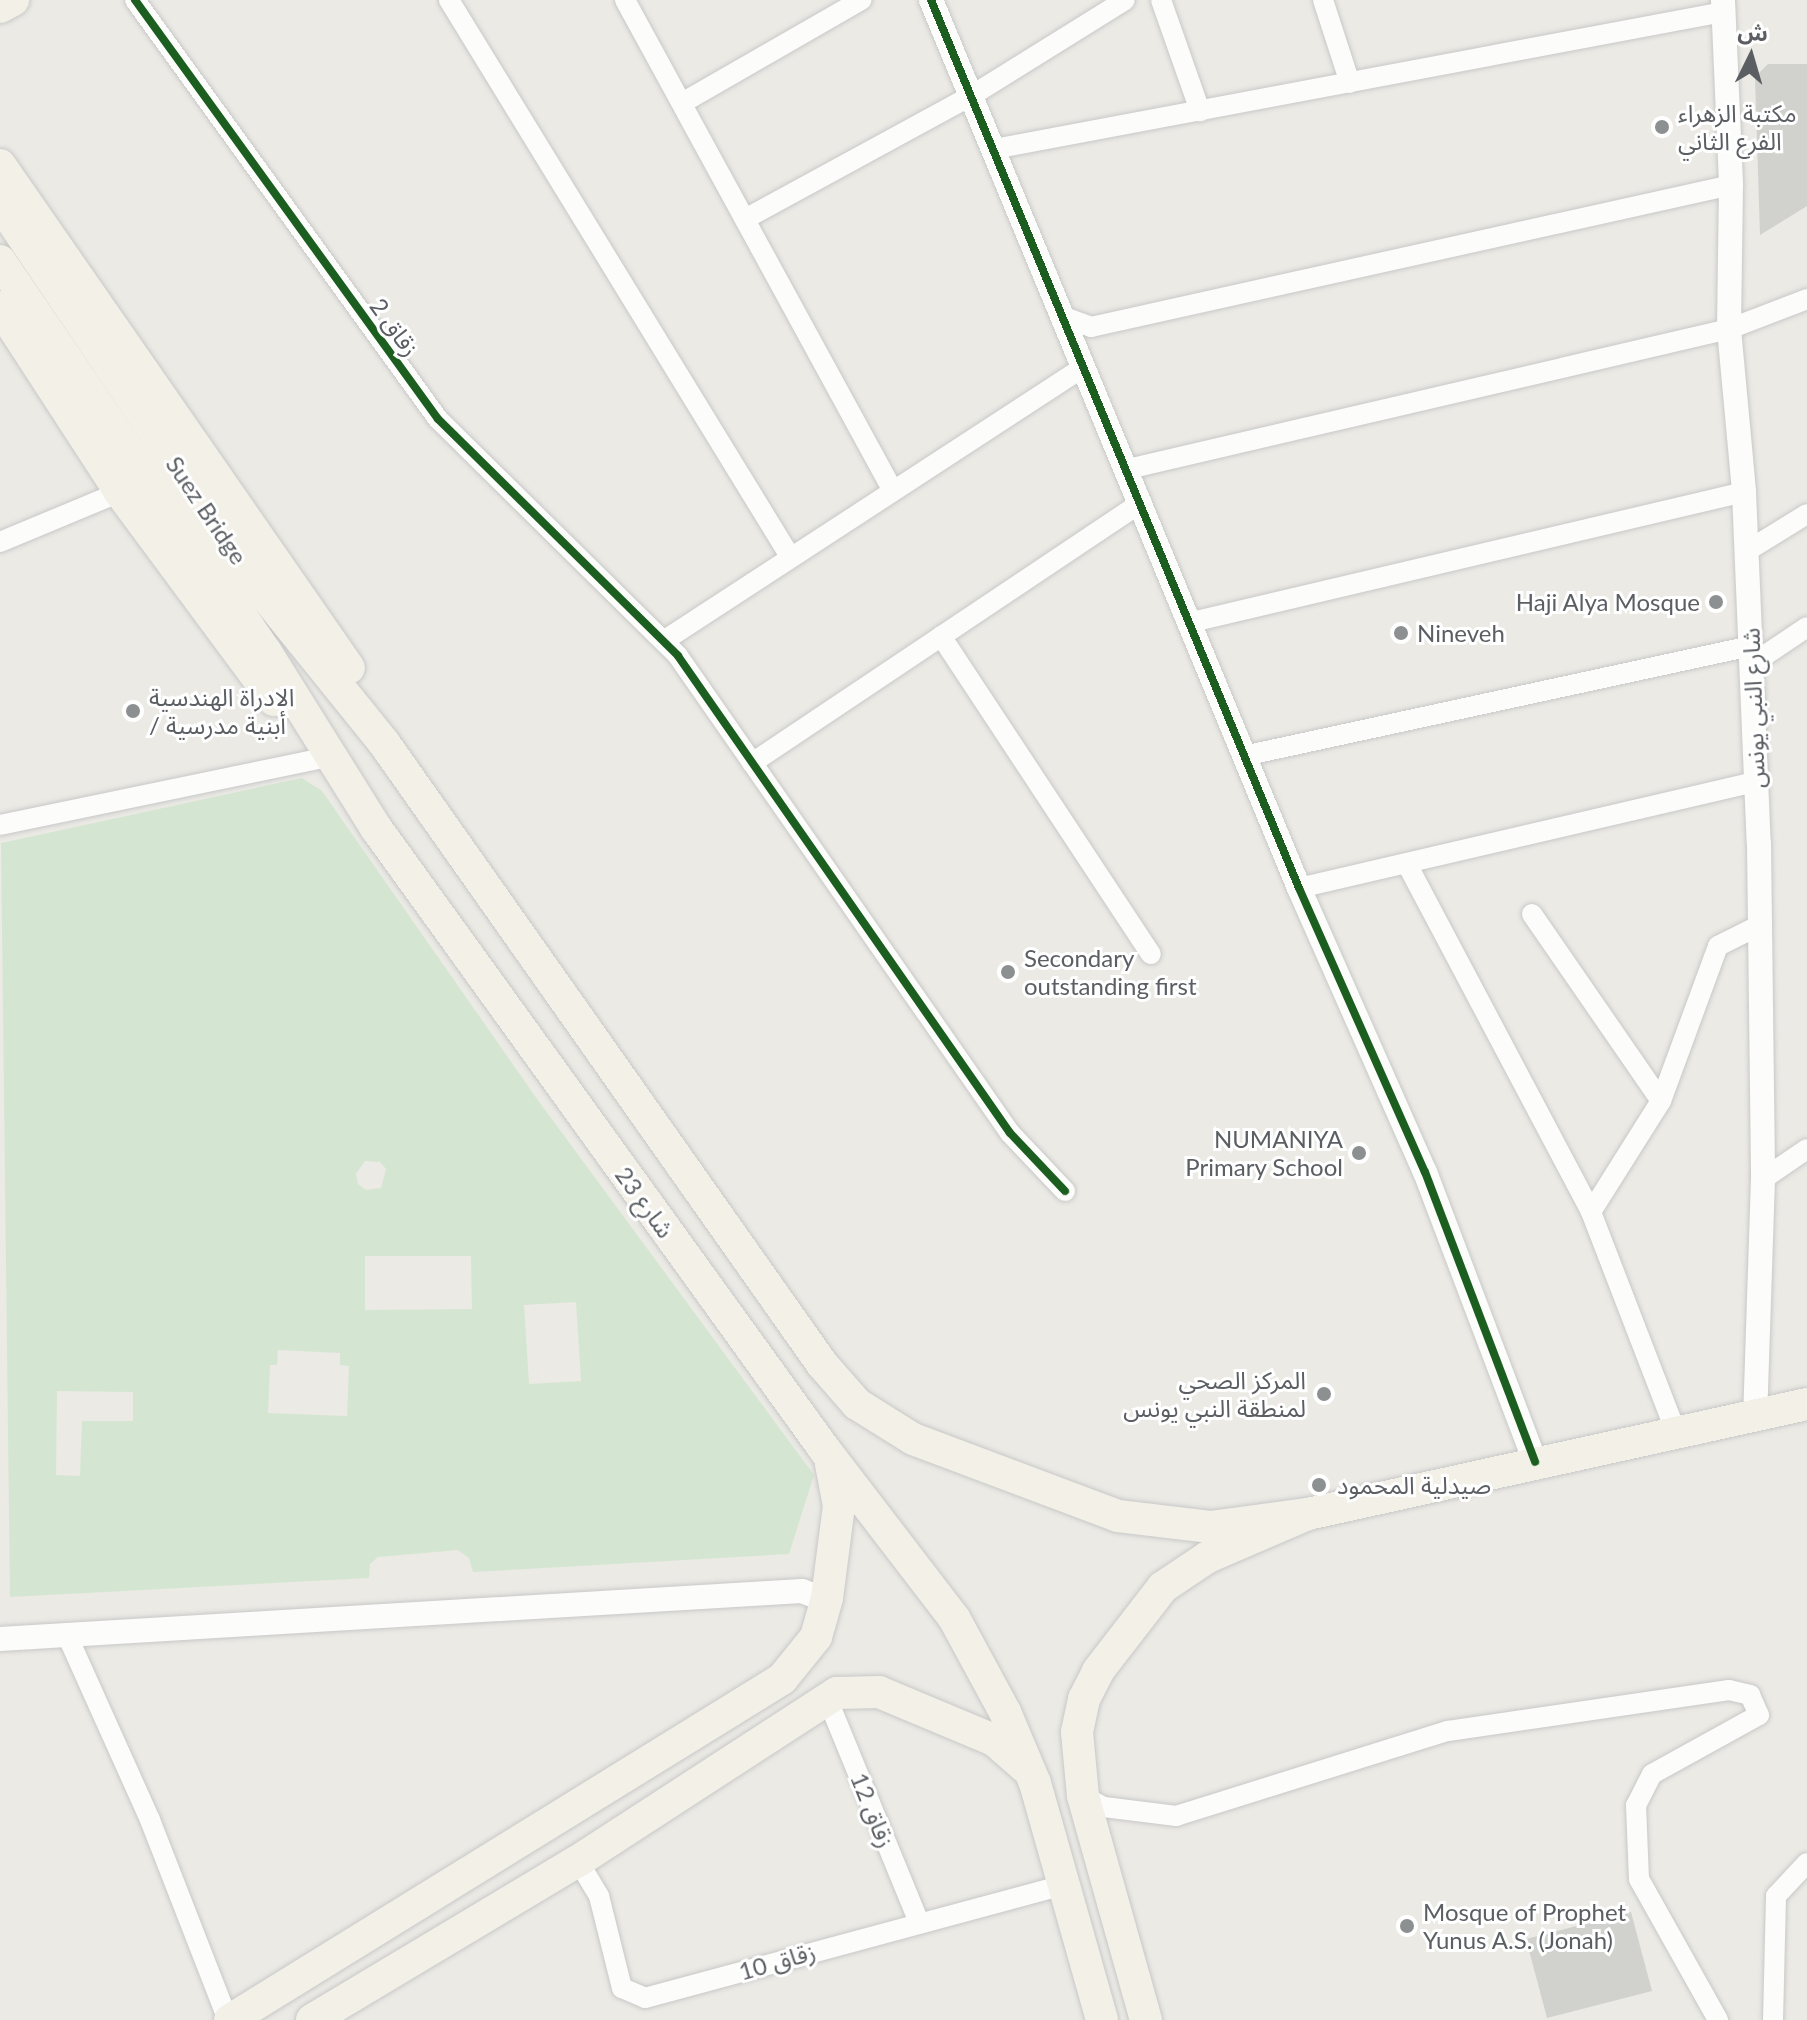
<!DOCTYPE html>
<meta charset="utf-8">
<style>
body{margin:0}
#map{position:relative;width:1807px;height:2020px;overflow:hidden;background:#ebeae5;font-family:Lato,"Noto Sans Arabic",sans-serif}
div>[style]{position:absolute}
.green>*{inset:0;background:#d4e6d1}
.building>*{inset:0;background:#d1d1ce}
.roads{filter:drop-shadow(0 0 2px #c8c8c8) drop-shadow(0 0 2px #c8c8c8)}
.minor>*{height:20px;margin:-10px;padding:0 10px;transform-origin:10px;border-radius:10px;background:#fcfcfb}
.tertiary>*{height:24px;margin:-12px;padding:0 12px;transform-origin:12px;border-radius:12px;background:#fcfcfb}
.primary>*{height:32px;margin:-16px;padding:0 16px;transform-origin:16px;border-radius:16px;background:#f2f0e7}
.cycleway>*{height:8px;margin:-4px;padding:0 4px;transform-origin:4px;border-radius:4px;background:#1b5e20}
.dots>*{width:22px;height:22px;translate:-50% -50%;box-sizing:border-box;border:4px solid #fff;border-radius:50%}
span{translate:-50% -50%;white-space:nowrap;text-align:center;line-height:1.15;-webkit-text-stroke:6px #fff;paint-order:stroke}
.poi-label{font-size:24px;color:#5b5f63}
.left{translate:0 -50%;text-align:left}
.right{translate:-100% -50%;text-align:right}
.street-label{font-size:24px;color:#5b5f63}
.north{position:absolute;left:1711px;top:16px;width:80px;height:80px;-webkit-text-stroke:6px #fff;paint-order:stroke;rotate:5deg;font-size:22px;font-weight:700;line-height:32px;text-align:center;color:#5b5f63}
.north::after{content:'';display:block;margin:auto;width:28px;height:36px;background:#5b5f63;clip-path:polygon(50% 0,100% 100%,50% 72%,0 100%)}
</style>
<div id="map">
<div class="green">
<div style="clip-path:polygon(evenodd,302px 778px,322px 791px,537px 1099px,814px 1475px,789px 1554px,473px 1572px,469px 1558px,458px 1550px,378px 1557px,370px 1564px,369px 1578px,10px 1597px,1px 843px,302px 778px,365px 1161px,380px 1162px,386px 1169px,381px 1188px,366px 1190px,358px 1184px,356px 1174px,365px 1161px,302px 778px,365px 1256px,471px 1256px,472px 1309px,365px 1310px,365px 1256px,302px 778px,576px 1302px,581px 1381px,529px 1384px,524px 1305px,576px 1302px,302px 778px,278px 1350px,340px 1353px,340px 1365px,349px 1366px,347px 1416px,268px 1413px,270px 1365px,277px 1365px,278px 1350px,302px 778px,57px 1391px,133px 1392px,133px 1421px,82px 1421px,80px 1476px,56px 1475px,57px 1391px)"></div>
</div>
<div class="building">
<div style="clip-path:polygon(1768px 64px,1807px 64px,1807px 206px,1760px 235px,1755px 77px)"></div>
<div style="clip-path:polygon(1631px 1912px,1652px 1991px,1547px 2018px,1526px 1939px)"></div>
</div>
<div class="roads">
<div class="minor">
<div style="left:135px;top:0;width:517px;rotate:54.13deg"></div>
<div style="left:438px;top:419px;width:337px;rotate:44.6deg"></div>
<div style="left:678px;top:656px;width:581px;rotate:55.16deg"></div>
<div style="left:1010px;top:1133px;width:80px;rotate:46.5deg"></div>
<div style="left:449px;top:0;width:654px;rotate:58.5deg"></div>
<div style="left:625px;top:0;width:559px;rotate:61.37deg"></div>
<div style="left:1161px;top:0;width:118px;rotate:70.6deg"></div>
<div style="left:1323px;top:0;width:87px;rotate:72deg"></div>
<div style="left:682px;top:103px;width:207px;rotate:-29.9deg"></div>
<div style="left:994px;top:149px;width:742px;rotate:-10.64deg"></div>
<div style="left:745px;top:219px;width:257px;rotate:-28.6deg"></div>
<div style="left:971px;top:96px;width:181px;rotate:-31.9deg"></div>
<div style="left:1064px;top:317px;width:29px;rotate:20deg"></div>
<div style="left:1091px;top:327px;width:656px;rotate:-12.51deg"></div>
<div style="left:1128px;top:469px;width:617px;rotate:-13.11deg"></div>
<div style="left:1729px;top:329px;width:84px;rotate:-21deg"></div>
<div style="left:0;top:542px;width:130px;rotate:-22.6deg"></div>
<div style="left:1747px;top:551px;width:70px;rotate:-31.7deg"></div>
<div style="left:1192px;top:622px;width:567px;rotate:-13.25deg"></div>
<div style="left:941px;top:636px;width:381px;rotate:56.6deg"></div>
<div style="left:665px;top:640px;width:501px;rotate:-33.12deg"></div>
<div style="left:1752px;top:664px;width:66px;rotate:-33.9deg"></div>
<div style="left:1248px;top:755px;width:515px;rotate:-12.23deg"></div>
<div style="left:752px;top:763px;width:469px;rotate:-33.8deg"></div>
<div style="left:0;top:825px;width:325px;rotate:-11.7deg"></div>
<div style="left:1408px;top:866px;width:391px;rotate:62.1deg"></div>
<div style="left:1591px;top:1212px;width:236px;rotate:68.9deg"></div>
<div style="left:1299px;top:888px;width:470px;rotate:-13.1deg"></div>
<div style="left:1532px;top:914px;width:227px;rotate:55.4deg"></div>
<div style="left:1763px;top:1179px;width:53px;rotate:-34.3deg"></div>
<div style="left:1591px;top:1212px;width:131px;rotate:-57.8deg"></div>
<div style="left:1661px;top:1101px;width:165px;rotate:-69.8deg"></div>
<div style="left:1718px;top:946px;width:47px;rotate:-26.6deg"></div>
<div style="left:67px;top:1635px;width:203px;rotate:65.8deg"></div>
<div style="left:150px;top:1820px;width:215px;rotate:68.7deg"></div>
<div style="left:827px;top:1698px;width:242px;rotate:67.7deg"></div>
<div style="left:1083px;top:1796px;width:24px;rotate:28deg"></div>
<div style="left:1104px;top:1807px;width:73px;rotate:7.1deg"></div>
<div style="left:1176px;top:1816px;width:285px;rotate:-17.4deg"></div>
<div style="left:1448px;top:1731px;width:284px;rotate:-8.3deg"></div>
<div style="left:1729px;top:1690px;width:22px;rotate:13deg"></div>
<div style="left:1750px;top:1695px;width:22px;rotate:66deg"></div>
<div style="left:1759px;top:1715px;width:122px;rotate:151.1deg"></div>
<div style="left:1652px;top:1774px;width:35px;rotate:117deg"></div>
<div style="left:1636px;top:1805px;width:74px;rotate:87.7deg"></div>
<div style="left:1639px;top:1879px;width:162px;rotate:60.7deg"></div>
<div style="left:578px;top:1861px;width:41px;rotate:59deg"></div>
<div style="left:599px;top:1896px;width:95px;rotate:76deg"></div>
<div style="left:622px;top:1988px;width:25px;rotate:23deg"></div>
<div style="left:645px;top:1998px;width:435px;rotate:-15.1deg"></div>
<div style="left:1773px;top:2020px;width:124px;rotate:-88.6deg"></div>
<div style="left:1776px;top:1896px;width:45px;rotate:-46.8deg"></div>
</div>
<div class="tertiary">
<div style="left:931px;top:0;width:961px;rotate:67.49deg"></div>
<div style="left:1299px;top:888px;width:311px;rotate:66.1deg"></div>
<div style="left:1425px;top:1172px;width:310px;rotate:69.2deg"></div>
<div style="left:1723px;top:0;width:185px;rotate:87.5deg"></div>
<div style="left:1731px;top:185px;width:144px;rotate:90.8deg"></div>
<div style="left:1729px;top:329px;width:164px;rotate:84.7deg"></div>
<div style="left:1744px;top:492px;width:351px;rotate:87.6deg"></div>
<div style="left:1759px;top:843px;width:336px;rotate:89.3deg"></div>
<div style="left:1763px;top:1179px;width:237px;rotate:91.9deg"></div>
<div style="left:0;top:1639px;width:803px;rotate:-3.43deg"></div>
<div style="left:802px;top:1591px;width:18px;rotate:22deg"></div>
<div style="left:819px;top:1598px;width:21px;rotate:82deg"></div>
</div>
<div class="primary">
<div style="left:0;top:7px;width:15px;rotate:-28deg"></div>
<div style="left:0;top:165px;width:612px;rotate:55.25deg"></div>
<div style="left:0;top:203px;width:470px;rotate:56deg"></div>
<div style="left:263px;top:593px;width:193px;rotate:51.1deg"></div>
<div style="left:384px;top:743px;width:760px;rotate:54.8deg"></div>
<div style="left:822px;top:1364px;width:53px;rotate:48.8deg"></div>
<div style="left:857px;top:1404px;width:66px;rotate:32deg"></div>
<div style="left:913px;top:1439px;width:219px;rotate:20.6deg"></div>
<div style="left:1118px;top:1516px;width:93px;rotate:6.8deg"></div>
<div style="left:1210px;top:1527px;width:99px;rotate:-7.6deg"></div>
<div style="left:0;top:261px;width:473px;rotate:55.8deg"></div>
<div style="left:266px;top:652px;width:208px;rotate:58deg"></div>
<div style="left:376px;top:828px;width:767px;rotate:54.18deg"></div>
<div style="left:825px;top:1450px;width:212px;rotate:52.5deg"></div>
<div style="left:954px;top:1618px;width:107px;rotate:61.5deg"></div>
<div style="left:1005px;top:1712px;width:77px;rotate:67.1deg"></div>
<div style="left:1035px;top:1783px;width:246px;rotate:74.2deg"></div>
<div style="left:0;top:307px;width:221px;rotate:57deg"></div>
<div style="left:120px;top:492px;width:259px;rotate:53.5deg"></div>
<div style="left:230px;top:2020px;width:649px;rotate:-31.71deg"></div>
<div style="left:782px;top:1679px;width:54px;rotate:-51deg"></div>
<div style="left:816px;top:1637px;width:41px;rotate:-74.2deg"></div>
<div style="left:827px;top:1598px;width:93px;rotate:-82.6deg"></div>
<div style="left:839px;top:1506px;width:43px;rotate:-100.8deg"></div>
<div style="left:312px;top:2020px;width:310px;rotate:-30.9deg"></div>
<div style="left:578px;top:1861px;width:309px;rotate:-33deg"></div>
<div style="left:837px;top:1693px;width:42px;rotate:-1.4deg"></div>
<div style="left:879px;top:1692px;width:125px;rotate:22.7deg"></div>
<div style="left:994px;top:1740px;width:41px;rotate:41.1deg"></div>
<div style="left:1146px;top:2020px;width:233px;rotate:-105.7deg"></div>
<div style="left:1083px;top:1796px;width:64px;rotate:-95.4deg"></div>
<div style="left:1077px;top:1732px;width:34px;rotate:-78deg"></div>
<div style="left:1084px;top:1699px;width:31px;rotate:-63deg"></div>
<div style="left:1098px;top:1671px;width:106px;rotate:-52.3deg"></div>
<div style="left:1163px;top:1587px;width:54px;rotate:-33.7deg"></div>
<div style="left:1208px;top:1557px;width:109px;rotate:-23.3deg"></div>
<div style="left:1308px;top:1514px;width:511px;rotate:-12.43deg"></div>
</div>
</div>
<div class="cycleway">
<div style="left:135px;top:0;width:517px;rotate:54.13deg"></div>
<div style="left:438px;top:419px;width:337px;rotate:44.6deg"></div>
<div style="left:678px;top:656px;width:581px;rotate:55.16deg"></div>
<div style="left:1010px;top:1133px;width:80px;rotate:46.5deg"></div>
<div style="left:931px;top:0;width:961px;rotate:67.49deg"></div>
<div style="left:1299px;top:888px;width:311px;rotate:66.1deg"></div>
<div style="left:1425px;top:1172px;width:310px;rotate:69.2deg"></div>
</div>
<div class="dots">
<div style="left:1662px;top:127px;background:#8d9090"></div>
<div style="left:1716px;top:602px;background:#8d9090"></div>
<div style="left:1401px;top:633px;background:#8d9090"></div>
<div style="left:133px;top:711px;background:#8d9090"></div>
<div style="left:1008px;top:972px;background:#8d9090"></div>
<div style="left:1359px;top:1153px;background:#8d9090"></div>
<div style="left:1324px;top:1394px;background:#8d9090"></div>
<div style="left:1319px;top:1485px;background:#8d9090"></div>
<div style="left:1407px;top:1926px;background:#8d9090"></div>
</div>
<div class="poi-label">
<span class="left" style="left:1678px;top:127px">مكتبة الزهراء<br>الفرع الثاني</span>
<span class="right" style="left:1700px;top:602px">Haji Alya Mosque</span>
<span class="left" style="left:1417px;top:633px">Nineveh</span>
<span class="left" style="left:149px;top:711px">الادراة الهندسية<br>/ أبنية مدرسية</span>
<span class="left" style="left:1024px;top:972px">Secondary<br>outstanding first</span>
<span class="right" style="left:1343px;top:1153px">NUMANIYA<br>Primary School</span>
<span class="right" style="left:1306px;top:1394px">المركز الصحي<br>لمنطقة النبي يونس</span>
<span class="left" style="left:1337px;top:1485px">صيدلية المحمود</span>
<span class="left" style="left:1423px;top:1926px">Mosque of Prophet<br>Yunus A.S. (Jonah)</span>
</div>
<div class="street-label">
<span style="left:395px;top:327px;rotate:54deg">زقاق 2</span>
<span style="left:207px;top:510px;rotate:56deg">Suez Bridge</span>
<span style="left:1753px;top:708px;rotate:-92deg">شارع النبي يونس</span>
<span style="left:645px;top:1202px;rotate:54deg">شارع 23</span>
<span style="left:873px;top:1810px;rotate:68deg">زقاق 12</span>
<span style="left:777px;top:1961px;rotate:-16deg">زقاق 10</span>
</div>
<div class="north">ش</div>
</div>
